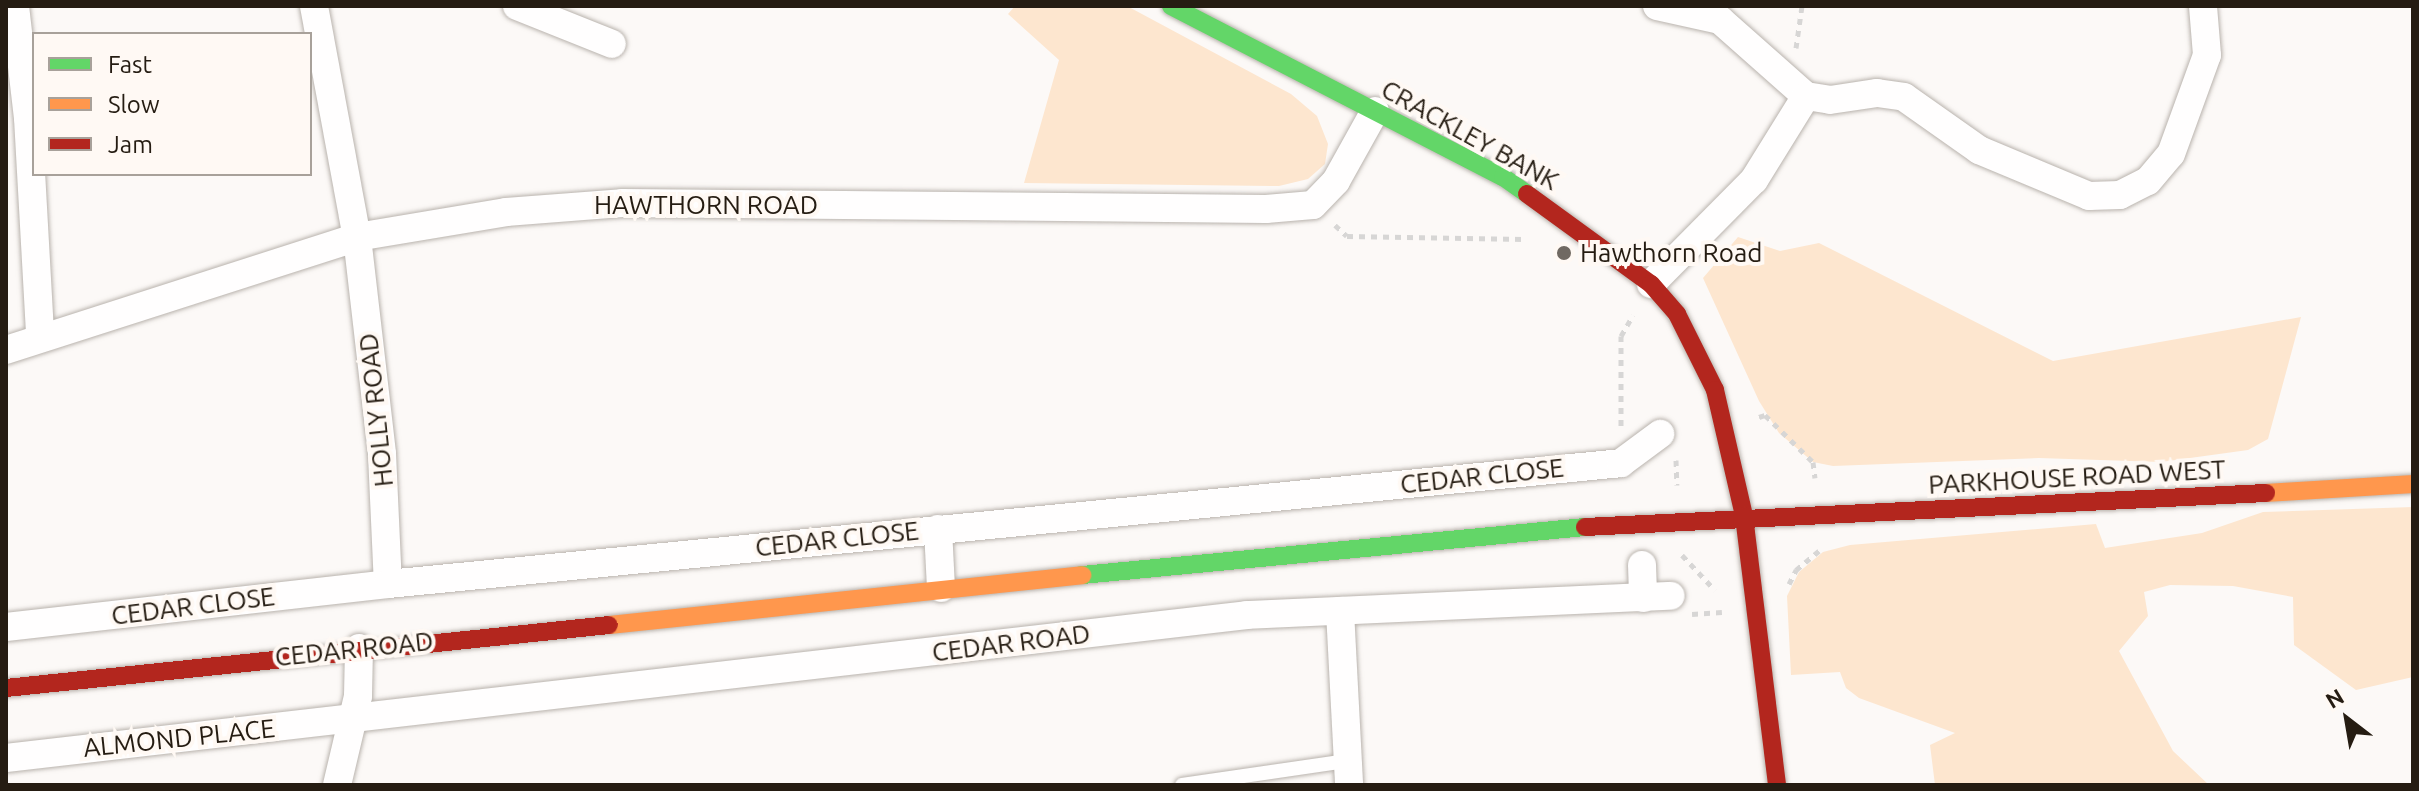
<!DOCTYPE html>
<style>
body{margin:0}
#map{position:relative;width:2419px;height:791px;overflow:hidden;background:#fcf9f7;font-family:Ubuntu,sans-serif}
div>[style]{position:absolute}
.green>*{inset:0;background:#fde6cf}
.path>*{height:5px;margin-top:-2.5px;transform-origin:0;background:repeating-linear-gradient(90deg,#d7d6d5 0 6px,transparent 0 12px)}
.roads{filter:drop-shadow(0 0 2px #b9b3ad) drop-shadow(0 0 2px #b9b3ad)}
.lane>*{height:14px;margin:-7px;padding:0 7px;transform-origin:7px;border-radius:7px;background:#fffefe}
.street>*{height:28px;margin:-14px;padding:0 14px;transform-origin:14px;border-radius:14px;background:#fffefe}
.fast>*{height:18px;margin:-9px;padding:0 9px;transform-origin:9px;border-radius:9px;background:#63d668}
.slow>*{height:18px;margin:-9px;padding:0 9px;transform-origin:9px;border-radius:9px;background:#ff974d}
.jam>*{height:18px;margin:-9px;padding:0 9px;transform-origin:9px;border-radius:9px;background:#b3261e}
.dots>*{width:22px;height:22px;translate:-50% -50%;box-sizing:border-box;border:4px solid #fff9f4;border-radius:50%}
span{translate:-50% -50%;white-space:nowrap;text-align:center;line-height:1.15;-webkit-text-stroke:8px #fff9f4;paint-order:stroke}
.street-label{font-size:26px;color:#251c12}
.poi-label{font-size:26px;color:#251c12}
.left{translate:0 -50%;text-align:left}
.frame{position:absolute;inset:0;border:8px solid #251c12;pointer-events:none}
.legend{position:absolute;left:32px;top:32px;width:280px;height:144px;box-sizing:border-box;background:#fff9f4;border:2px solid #a8a19a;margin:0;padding:10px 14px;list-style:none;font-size:24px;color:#251c12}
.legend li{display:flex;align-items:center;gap:16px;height:40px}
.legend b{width:40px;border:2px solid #a8a19a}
.north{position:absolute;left:2307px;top:679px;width:80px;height:80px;-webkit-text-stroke:6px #fff9f4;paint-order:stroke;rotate:329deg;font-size:22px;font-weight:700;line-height:32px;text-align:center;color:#251c12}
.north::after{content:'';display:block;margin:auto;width:28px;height:36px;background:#251c12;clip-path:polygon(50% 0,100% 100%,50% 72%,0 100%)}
</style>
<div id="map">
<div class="green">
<div style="clip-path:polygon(1015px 6px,1127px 6px,1291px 94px,1317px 116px,1328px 144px,1325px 164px,1308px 179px,1279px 186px,1024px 183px,1059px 60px,1008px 14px)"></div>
<div style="clip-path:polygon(1738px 237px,1780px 251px,1819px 243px,2053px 361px,2301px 317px,2268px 439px,2248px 450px,2161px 462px,2039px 458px,1833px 466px,1813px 462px,1779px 433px,1759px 401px,1703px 278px)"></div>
<div style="clip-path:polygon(2413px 507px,2413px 677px,2356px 690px,2294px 645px,2293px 597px,2233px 586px,2170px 585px,2144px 592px,2148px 616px,2119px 651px,2173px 751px,2209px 785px,1935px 785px,1930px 745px,1955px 733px,1859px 698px,1846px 688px,1840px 672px,1791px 675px,1787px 596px,1799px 572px,1823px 552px,1850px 545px,2096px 524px,2105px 548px,2202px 533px,2263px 512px)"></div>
</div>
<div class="path">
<div style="left:1796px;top:48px;width:42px;rotate:-81.9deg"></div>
<div style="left:1335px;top:225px;width:16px;rotate:43deg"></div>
<div style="left:1347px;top:236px;width:177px;rotate:1deg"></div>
<div style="left:1759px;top:417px;width:6px;rotate:-18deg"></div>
<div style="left:1765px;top:415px;width:67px;rotate:44.4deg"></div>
<div style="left:1813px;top:462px;width:16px;rotate:83deg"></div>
<div style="left:1621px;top:426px;width:90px;rotate:-90deg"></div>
<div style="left:1621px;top:336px;width:24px;rotate:-60deg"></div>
<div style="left:1676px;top:460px;width:25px;rotate:88deg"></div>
<div style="left:1682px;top:555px;width:48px;rotate:46.7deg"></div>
<div style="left:1789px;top:584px;width:16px;rotate:-63deg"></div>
<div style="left:1796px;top:570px;width:30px;rotate:-40deg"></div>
<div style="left:1692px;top:614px;width:30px;rotate:-4deg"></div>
</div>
<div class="roads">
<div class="lane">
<div style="left:1182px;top:785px;width:167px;rotate:-8.3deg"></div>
</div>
<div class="street">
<div style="left:15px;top:6px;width:113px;rotate:83.4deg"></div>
<div style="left:28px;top:118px;width:218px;rotate:86.8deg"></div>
<div style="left:314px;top:6px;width:235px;rotate:79.5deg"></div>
<div style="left:357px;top:237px;width:218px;rotate:83.4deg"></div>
<div style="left:382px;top:454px;width:130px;rotate:87.4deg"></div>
<div style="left:517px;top:6px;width:102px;rotate:21.8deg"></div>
<div style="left:1657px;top:6px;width:65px;rotate:12.5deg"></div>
<div style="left:1720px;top:20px;width:115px;rotate:41.5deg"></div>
<div style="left:1651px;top:284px;width:146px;rotate:-45.3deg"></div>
<div style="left:1754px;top:180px;width:99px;rotate:-58.2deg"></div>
<div style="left:1806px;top:96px;width:24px;rotate:9deg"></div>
<div style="left:1830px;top:100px;width:48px;rotate:-8.5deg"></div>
<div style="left:1877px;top:93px;width:27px;rotate:8deg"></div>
<div style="left:1904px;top:97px;width:92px;rotate:35.2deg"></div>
<div style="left:1979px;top:150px;width:119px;rotate:22.7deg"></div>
<div style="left:2089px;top:196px;width:31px;rotate:-2deg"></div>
<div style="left:2120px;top:195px;width:31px;rotate:-27deg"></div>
<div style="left:2148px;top:181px;width:35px;rotate:-50deg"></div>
<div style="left:2171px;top:154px;width:105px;rotate:-70deg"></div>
<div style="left:2207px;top:55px;width:49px;rotate:-94.7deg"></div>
<div style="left:6px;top:350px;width:369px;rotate:-17.8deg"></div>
<div style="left:357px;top:237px;width:151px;rotate:-9.5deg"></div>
<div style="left:506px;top:212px;width:116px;rotate:-4.4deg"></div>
<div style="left:622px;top:203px;width:644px;rotate:0.53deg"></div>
<div style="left:1266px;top:209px;width:47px;rotate:-4.9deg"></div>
<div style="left:1313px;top:205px;width:33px;rotate:-46deg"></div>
<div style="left:1336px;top:181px;width:80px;rotate:-60.9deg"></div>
<div style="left:938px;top:529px;width:59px;rotate:87.1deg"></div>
<div style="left:1642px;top:565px;width:33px;rotate:88deg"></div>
<div style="left:1340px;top:611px;width:174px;rotate:87deg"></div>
<div style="left:6px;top:627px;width:384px;rotate:-6.4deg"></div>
<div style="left:388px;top:584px;width:1239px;rotate:-5.6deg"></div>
<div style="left:1621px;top:463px;width:49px;rotate:-36.6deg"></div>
<div style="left:6px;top:758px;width:1249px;rotate:-6.57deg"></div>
<div style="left:1247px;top:615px;width:424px;rotate:-2.6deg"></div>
<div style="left:337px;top:785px;width:91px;rotate:-76.7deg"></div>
<div style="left:358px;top:696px;width:48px;rotate:-88.8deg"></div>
</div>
<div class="fast">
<div style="left:1171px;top:6px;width:373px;rotate:27.3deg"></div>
<div style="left:1503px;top:177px;width:29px;rotate:35deg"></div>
<div style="left:1082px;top:575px;width:505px;rotate:-5.45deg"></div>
</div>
<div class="slow">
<div style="left:2266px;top:493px;width:147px;rotate:-3.5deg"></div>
<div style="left:609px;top:625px;width:476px;rotate:-6deg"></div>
</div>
<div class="jam">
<div style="left:1527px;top:194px;width:153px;rotate:36deg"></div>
<div style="left:1651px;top:284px;width:40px;rotate:49deg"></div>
<div style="left:1677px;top:314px;width:85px;rotate:63.4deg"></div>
<div style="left:1715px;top:390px;width:129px;rotate:77deg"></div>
<div style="left:1744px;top:516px;width:271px;rotate:83deg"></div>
<div style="left:1585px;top:527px;width:682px;rotate:-2.86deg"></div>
<div style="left:6px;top:688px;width:606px;rotate:-5.96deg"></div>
</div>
</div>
<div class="dots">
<div style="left:1564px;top:253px;background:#706962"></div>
</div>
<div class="street-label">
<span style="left:1470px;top:135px;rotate:29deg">CRACKLEY BANK</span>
<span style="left:706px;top:205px">HAWTHORN ROAD</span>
<span style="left:376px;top:410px;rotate:-96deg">HOLLY ROAD</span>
<span style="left:1482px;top:476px;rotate:-6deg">CEDAR CLOSE</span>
<span style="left:2077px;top:477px;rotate:-3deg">PARKHOUSE ROAD WEST</span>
<span style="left:837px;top:539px;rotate:-6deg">CEDAR CLOSE</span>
<span style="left:193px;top:606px;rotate:-7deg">CEDAR CLOSE</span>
<span style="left:1011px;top:643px;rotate:-7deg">CEDAR ROAD</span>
<span style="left:354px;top:649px;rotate:-6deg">CEDAR ROAD</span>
<span style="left:179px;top:738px;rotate:-6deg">ALMOND PLACE</span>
</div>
<div class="poi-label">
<span class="left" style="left:1580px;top:253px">Hawthorn Road</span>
</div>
<div class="frame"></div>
<ul class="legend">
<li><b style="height:10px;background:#63d668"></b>Fast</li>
<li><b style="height:10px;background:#ff974d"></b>Slow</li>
<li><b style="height:10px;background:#b3261e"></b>Jam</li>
</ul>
<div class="north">N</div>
</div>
